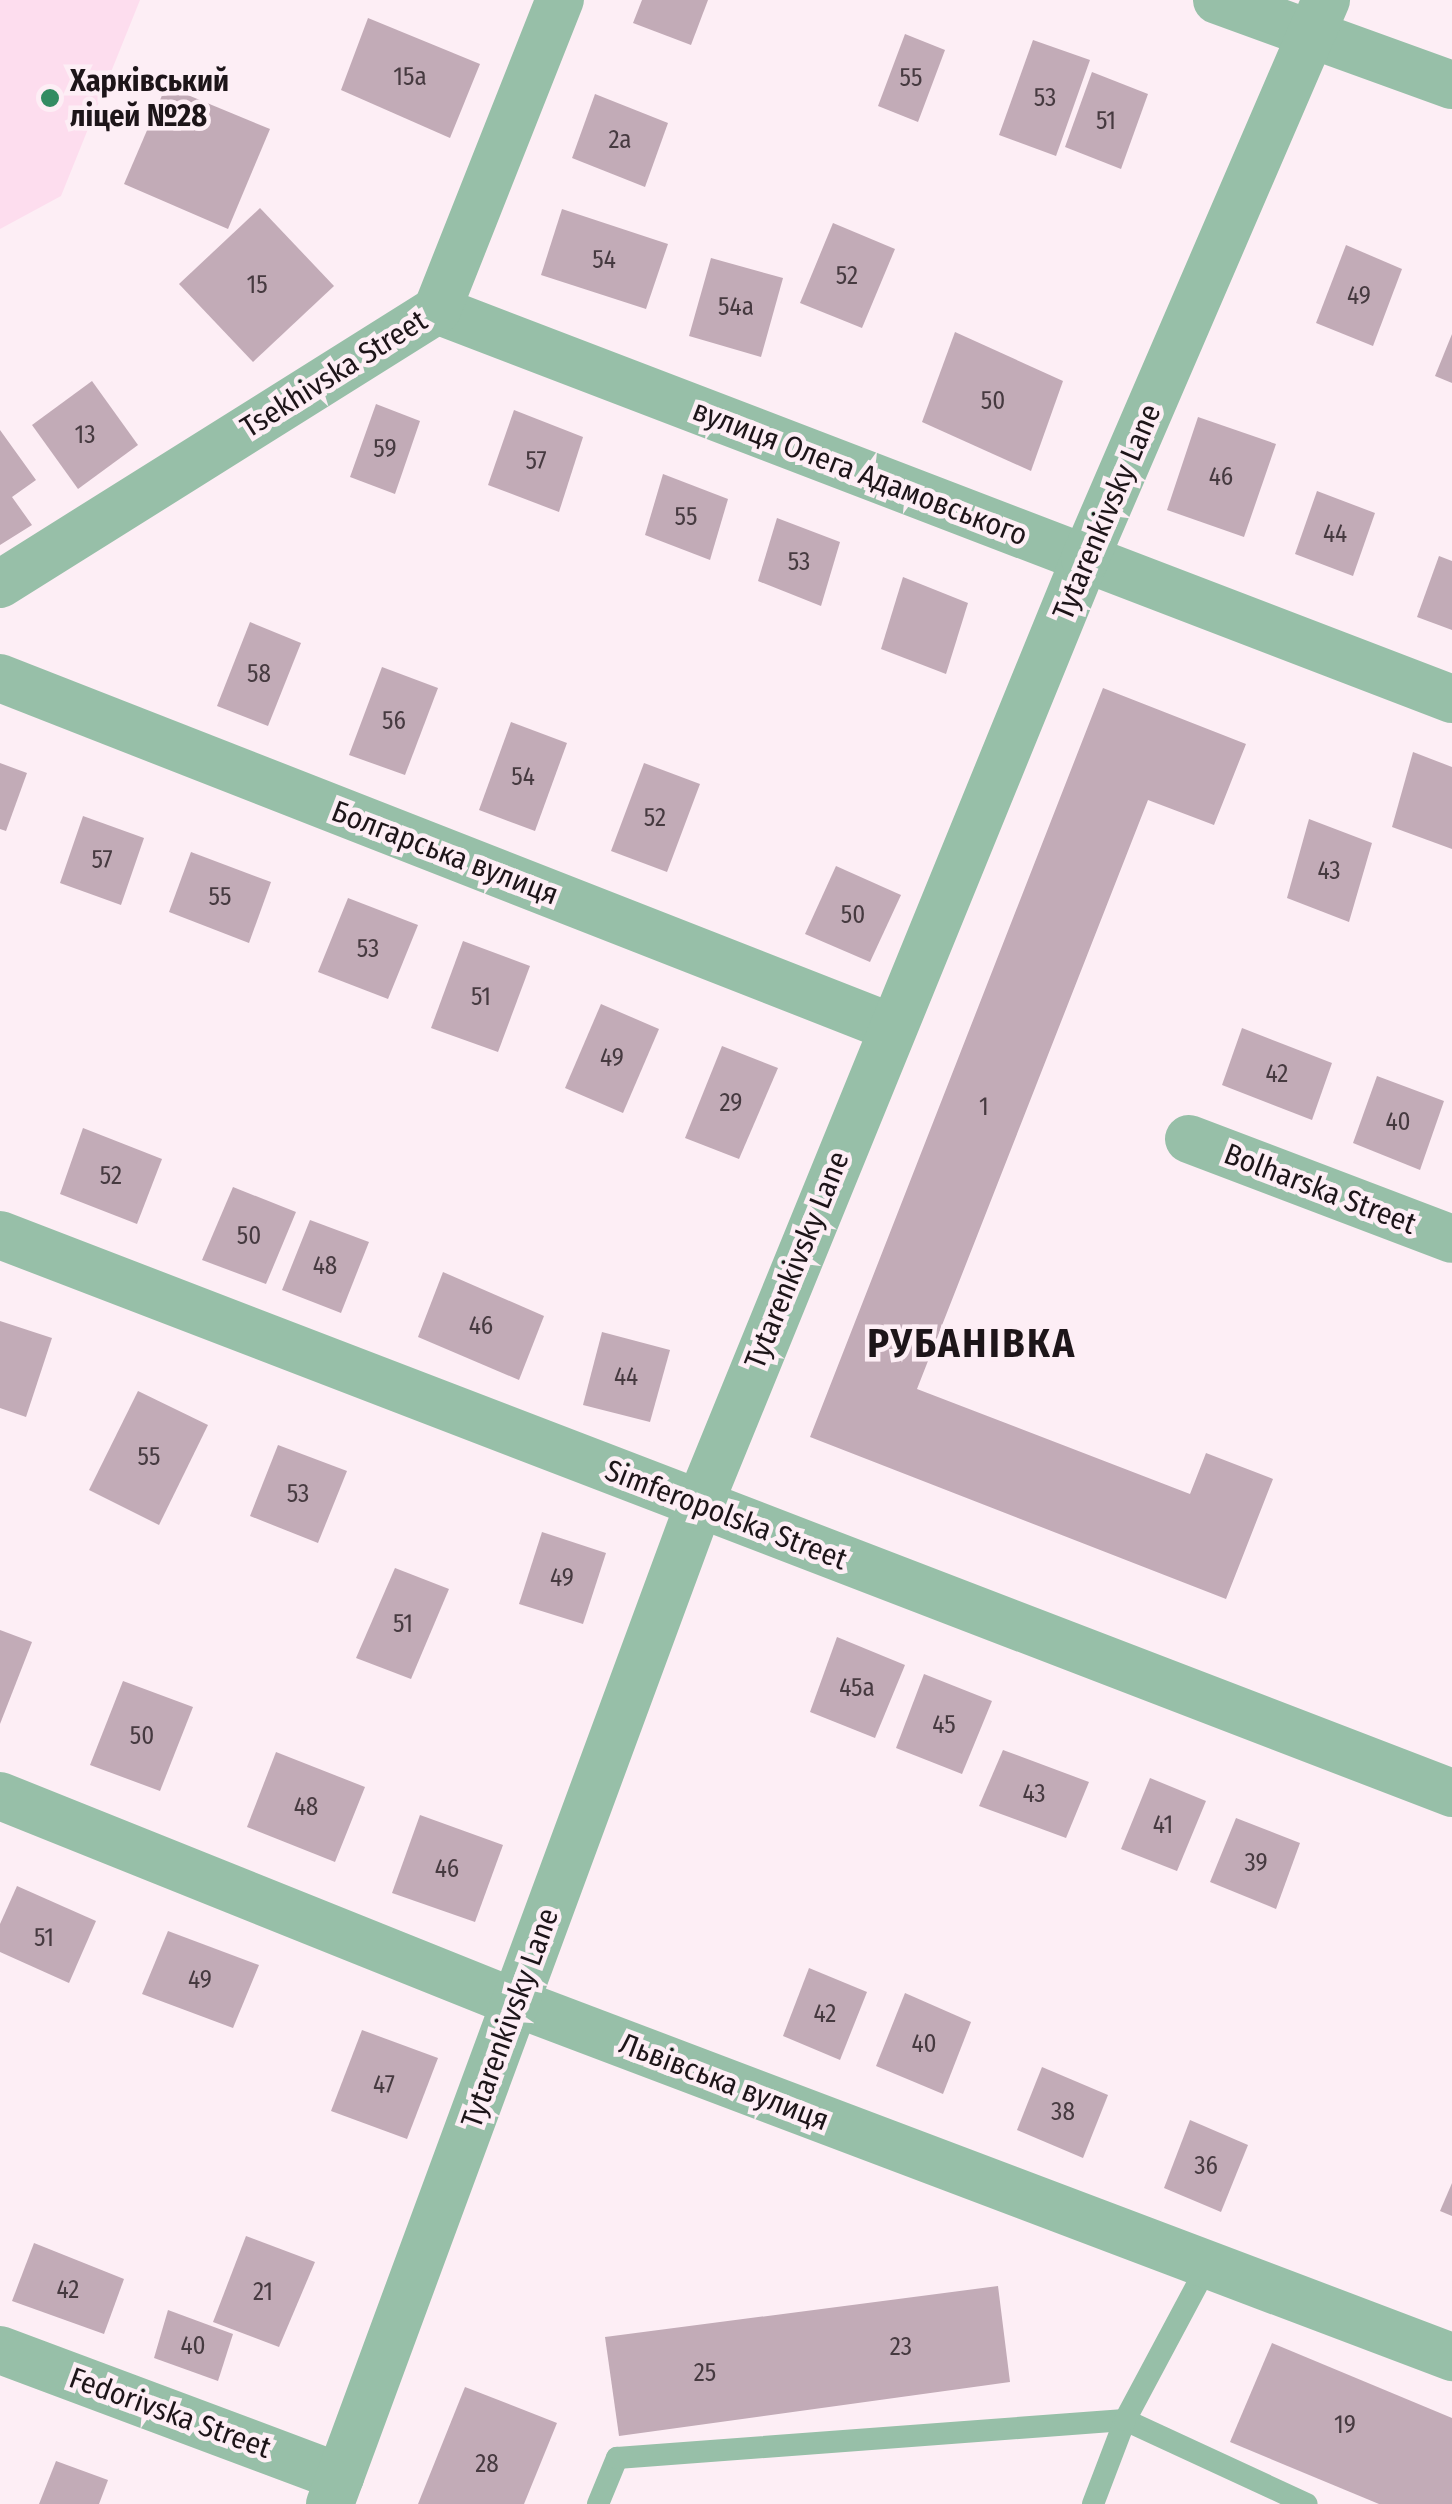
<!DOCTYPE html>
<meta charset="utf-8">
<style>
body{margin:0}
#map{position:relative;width:1452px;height:2504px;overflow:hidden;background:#fdeef5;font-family:"Fira Sans Condensed",sans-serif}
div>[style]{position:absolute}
.built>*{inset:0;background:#fdddee}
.building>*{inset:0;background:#c2abb7}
.lane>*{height:22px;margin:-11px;padding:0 11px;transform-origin:11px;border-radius:11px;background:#97bfa8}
.street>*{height:48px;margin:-24px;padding:0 24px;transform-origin:24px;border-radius:24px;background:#97bfa8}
.dots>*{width:28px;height:28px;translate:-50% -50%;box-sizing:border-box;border:5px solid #fdeef5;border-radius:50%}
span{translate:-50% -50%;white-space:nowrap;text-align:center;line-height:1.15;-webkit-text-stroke:9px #fdeef5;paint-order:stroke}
.number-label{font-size:25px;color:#463a40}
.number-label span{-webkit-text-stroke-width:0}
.poi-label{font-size:30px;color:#1d1519;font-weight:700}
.left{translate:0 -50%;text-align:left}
.street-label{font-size:30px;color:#1d1519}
.district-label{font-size:40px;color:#1d1519;font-weight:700;letter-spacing:2.5px}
</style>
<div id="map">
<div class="built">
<div style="clip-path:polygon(0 0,140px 0,61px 196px,0 229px)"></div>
</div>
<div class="building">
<div style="clip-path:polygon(642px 0,708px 0,691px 45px,633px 23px)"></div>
<div style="clip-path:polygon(368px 18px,480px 64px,450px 138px,341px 90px)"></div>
<div style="clip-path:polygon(905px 34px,945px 50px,918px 122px,878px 106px)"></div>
<div style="clip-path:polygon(1033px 40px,1090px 60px,1056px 156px,999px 135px)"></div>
<div style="clip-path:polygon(1092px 72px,1148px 94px,1121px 169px,1065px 147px)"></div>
<div style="clip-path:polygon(166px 86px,270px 129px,228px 229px,124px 184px)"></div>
<div style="clip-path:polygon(595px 94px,668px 123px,645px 187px,572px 158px)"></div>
<div style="clip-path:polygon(260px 208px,334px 286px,253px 362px,179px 284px)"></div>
<div style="clip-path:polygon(562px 209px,668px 244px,646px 309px,541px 275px)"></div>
<div style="clip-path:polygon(833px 223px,895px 249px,862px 328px,800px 303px)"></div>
<div style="clip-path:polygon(1346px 245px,1402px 269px,1373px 346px,1316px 323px)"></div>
<div style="clip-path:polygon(711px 258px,783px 278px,761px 357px,689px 336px)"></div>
<div style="clip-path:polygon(955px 332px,1063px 381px,1031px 471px,922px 422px)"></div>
<div style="clip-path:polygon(1452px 334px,1452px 383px,1435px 376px)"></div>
<div style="clip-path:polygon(92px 381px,138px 445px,78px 489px,32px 425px)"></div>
<div style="clip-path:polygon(376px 404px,420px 421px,395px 494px,350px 477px)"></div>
<div style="clip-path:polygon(514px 410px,583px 437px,559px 512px,488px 485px)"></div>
<div style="clip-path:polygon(1198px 417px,1276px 444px,1244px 537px,1167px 510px)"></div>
<div style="clip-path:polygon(0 430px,36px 480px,12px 497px,32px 525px,0 545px)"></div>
<div style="clip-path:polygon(663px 474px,728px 499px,710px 560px,645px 535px)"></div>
<div style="clip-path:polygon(1317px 491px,1375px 513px,1353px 576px,1295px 554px)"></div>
<div style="clip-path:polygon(777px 518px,840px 542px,821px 606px,758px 581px)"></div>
<div style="clip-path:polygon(1439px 556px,1452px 561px,1452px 630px,1417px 617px)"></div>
<div style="clip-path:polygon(903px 577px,968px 603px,946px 674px,881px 649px)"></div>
<div style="clip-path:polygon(250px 622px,301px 643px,268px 726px,217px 706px)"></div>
<div style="clip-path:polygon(382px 667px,438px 688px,405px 775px,349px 755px)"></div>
<div style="clip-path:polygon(1103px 688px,1246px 744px,1214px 825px,1148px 800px,917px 1389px,1190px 1494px,1206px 1453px,1273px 1479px,1226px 1599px,810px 1437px)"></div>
<div style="clip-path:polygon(511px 722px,567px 743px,535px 831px,479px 810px)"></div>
<div style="clip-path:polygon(1413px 752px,1452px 767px,1452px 849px,1392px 827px)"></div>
<div style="clip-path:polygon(0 763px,27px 773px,6px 831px,0 829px)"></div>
<div style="clip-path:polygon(644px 763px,700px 784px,667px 872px,611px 851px)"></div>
<div style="clip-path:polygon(83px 816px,144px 838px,121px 905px,60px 883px)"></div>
<div style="clip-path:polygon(1309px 819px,1372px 843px,1349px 922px,1287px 898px)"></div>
<div style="clip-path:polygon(191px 852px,271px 882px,249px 943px,169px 912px)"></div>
<div style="clip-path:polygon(836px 866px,901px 895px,870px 962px,805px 934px)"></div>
<div style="clip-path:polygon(348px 898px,418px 925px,388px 999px,318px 972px)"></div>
<div style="clip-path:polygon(463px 941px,530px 966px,498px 1052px,431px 1028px)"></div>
<div style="clip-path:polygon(601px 1004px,659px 1029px,623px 1113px,565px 1088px)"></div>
<div style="clip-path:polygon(1242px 1028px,1332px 1063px,1312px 1120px,1222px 1085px)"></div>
<div style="clip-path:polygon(722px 1046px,778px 1068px,739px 1159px,685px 1138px)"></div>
<div style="clip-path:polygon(1377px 1076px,1444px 1101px,1420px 1170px,1353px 1143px)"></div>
<div style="clip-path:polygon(83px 1128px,162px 1159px,137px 1224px,60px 1194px)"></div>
<div style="clip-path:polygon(233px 1187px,296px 1212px,266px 1284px,202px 1260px)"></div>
<div style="clip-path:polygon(310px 1220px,369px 1242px,341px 1313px,282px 1290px)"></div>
<div style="clip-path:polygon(443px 1272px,544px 1316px,519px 1380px,418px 1337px)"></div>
<div style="clip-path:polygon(0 1321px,52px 1338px,26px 1417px,0 1408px)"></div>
<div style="clip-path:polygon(602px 1332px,670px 1350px,650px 1422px,583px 1405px)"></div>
<div style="clip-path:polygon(138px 1391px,208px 1425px,159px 1525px,89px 1490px)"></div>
<div style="clip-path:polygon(278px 1445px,347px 1471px,318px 1543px,250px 1516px)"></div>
<div style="clip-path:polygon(542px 1532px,606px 1553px,583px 1624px,519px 1604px)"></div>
<div style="clip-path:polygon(395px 1568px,449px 1589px,411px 1679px,356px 1658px)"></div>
<div style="clip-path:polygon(0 1630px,32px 1642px,0 1724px)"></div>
<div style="clip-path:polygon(837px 1637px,905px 1665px,875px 1738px,810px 1712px)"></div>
<div style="clip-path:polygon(924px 1674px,992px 1701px,962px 1774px,896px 1748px)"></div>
<div style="clip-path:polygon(123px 1681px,193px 1707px,160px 1791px,90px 1765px)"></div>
<div style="clip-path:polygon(1003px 1750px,1089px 1782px,1066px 1838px,979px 1806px)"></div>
<div style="clip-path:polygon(276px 1752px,365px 1787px,335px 1862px,247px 1827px)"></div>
<div style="clip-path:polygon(1150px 1778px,1206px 1801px,1177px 1871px,1121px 1849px)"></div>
<div style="clip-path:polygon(420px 1815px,503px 1845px,475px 1922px,392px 1893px)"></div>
<div style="clip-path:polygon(1236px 1818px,1300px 1843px,1276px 1909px,1210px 1882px)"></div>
<div style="clip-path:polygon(17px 1886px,96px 1921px,69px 1983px,0 1952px,0 1924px)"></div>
<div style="clip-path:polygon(168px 1931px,259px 1965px,233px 2028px,142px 1994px)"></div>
<div style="clip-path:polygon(809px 1968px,867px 1992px,840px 2060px,783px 2036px)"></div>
<div style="clip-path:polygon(905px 1993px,971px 2022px,943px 2094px,876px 2066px)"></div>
<div style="clip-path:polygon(362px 2030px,438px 2058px,407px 2139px,331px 2111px)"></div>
<div style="clip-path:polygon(1042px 2067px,1108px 2095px,1083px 2158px,1017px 2130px)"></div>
<div style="clip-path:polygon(1190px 2120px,1248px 2145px,1221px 2212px,1164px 2188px)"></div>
<div style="clip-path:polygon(1452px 2183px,1452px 2216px,1440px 2211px)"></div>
<div style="clip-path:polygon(246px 2236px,315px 2262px,279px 2347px,213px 2322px)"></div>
<div style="clip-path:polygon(34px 2243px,124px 2279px,104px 2334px,12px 2301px)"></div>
<div style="clip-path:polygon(998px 2286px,1010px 2382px,619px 2436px,605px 2337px)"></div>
<div style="clip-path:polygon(168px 2310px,233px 2334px,218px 2381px,154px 2358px)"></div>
<div style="clip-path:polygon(1272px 2343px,1452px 2418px,1452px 2504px,1379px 2504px,1230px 2442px)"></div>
<div style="clip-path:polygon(465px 2387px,557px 2423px,524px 2504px,418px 2504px)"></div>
<div style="clip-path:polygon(56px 2461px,108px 2480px,99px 2504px,39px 2504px)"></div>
</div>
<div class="lane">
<div style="left:598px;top:2504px;width:50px;rotate:-67.6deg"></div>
<div style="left:617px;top:2458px;width:509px;rotate:-4.28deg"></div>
<div style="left:1125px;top:2420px;width:200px;rotate:24.8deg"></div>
<div style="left:1093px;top:2504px;width:90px;rotate:-69.1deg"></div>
<div style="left:1125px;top:2420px;width:178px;rotate:-61.9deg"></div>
</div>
<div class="street">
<div style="left:1217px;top:0;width:250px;rotate:19.9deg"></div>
<div style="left:437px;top:310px;width:1087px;rotate:20.97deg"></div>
<div style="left:0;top:584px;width:516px;rotate:-32.09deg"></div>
<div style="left:437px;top:310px;width:334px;rotate:-68.4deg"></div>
<div style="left:0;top:678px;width:957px;rotate:21.39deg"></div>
<div style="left:1189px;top:1139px;width:281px;rotate:20.8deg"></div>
<div style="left:0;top:1235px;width:1556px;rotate:21.02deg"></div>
<div style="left:0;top:1796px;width:556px;rotate:21.86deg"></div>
<div style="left:516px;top:2003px;width:1001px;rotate:20.72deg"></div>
<div style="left:0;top:2350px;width:363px;rotate:20.5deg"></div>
<div style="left:330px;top:2504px;width:1065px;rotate:-69.73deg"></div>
<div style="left:699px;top:1505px;width:1022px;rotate:-67.8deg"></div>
<div style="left:1085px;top:559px;width:609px;rotate:-66.68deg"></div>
</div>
<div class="dots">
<div style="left:50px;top:98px;background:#328c62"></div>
</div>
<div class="number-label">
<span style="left:410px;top:77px">15а</span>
<span style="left:911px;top:78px">55</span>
<span style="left:1045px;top:98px">53</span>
<span style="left:1106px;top:121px">51</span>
<span style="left:620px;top:140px">2а</span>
<span style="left:604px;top:260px">54</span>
<span style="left:847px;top:276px">52</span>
<span style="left:257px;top:285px">15</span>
<span style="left:1359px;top:296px">49</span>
<span style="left:736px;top:307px">54а</span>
<span style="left:993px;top:401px">50</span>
<span style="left:85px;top:435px">13</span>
<span style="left:385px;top:449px">59</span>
<span style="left:536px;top:461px">57</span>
<span style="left:1221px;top:477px">46</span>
<span style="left:686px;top:517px">55</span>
<span style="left:1335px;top:534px">44</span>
<span style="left:799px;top:562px">53</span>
<span style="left:259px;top:674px">58</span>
<span style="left:394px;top:721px">56</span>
<span style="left:523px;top:777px">54</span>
<span style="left:655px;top:818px">52</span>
<span style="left:102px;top:860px">57</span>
<span style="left:1329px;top:871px">43</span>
<span style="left:220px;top:897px">55</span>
<span style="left:853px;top:915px">50</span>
<span style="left:368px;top:949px">53</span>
<span style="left:481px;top:997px">51</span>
<span style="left:612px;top:1058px">49</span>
<span style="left:1277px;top:1074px">42</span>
<span style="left:731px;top:1103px">29</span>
<span style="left:984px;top:1107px">1</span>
<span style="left:1398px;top:1122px">40</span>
<span style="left:111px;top:1176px">52</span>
<span style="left:249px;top:1236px">50</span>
<span style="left:325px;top:1266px">48</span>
<span style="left:481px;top:1326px">46</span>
<span style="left:626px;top:1377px">44</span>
<span style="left:149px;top:1457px">55</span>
<span style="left:298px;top:1494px">53</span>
<span style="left:562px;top:1578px">49</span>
<span style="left:403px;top:1624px">51</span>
<span style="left:857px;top:1688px">45а</span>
<span style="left:944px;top:1725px">45</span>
<span style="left:142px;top:1736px">50</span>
<span style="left:1034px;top:1794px">43</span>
<span style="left:306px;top:1807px">48</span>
<span style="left:1163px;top:1825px">41</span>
<span style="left:1256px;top:1863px">39</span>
<span style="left:447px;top:1869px">46</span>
<span style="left:44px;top:1938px">51</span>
<span style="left:200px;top:1980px">49</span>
<span style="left:825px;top:2014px">42</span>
<span style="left:924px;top:2044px">40</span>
<span style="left:384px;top:2085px">47</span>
<span style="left:1063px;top:2112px">38</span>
<span style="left:1206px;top:2166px">36</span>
<span style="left:68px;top:2290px">42</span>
<span style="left:263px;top:2292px">21</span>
<span style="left:193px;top:2346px">40</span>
<span style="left:901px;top:2347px">23</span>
<span style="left:705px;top:2373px">25</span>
<span style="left:1345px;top:2425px">19</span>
<span style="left:487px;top:2464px">28</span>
</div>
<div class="poi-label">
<span class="left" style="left:70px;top:98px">Харківський<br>ліцей №28</span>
</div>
<div class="street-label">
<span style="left:334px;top:374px;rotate:-32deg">Tsekhivska Street</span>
<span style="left:860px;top:473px;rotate:21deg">вулиця Олега Адамовського</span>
<span style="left:1107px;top:512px;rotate:-67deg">Tytarenkivsky Lane</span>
<span style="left:445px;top:853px;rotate:21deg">Болгарська вулиця</span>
<span style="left:1320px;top:1189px;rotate:21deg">Bolharska Street</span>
<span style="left:797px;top:1260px;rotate:-68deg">Tytarenkivsky Lane</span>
<span style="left:726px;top:1515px;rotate:21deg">Simferopolska Street</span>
<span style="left:510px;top:2018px;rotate:-70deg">Tytarenkivsky Lane</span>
<span style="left:724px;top:2082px;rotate:21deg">Львівська вулиця</span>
<span style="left:170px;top:2413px;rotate:20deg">Fedorivska Street</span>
</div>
<div class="district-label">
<span style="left:972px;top:1344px">РУБАНІВКА</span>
</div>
</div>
